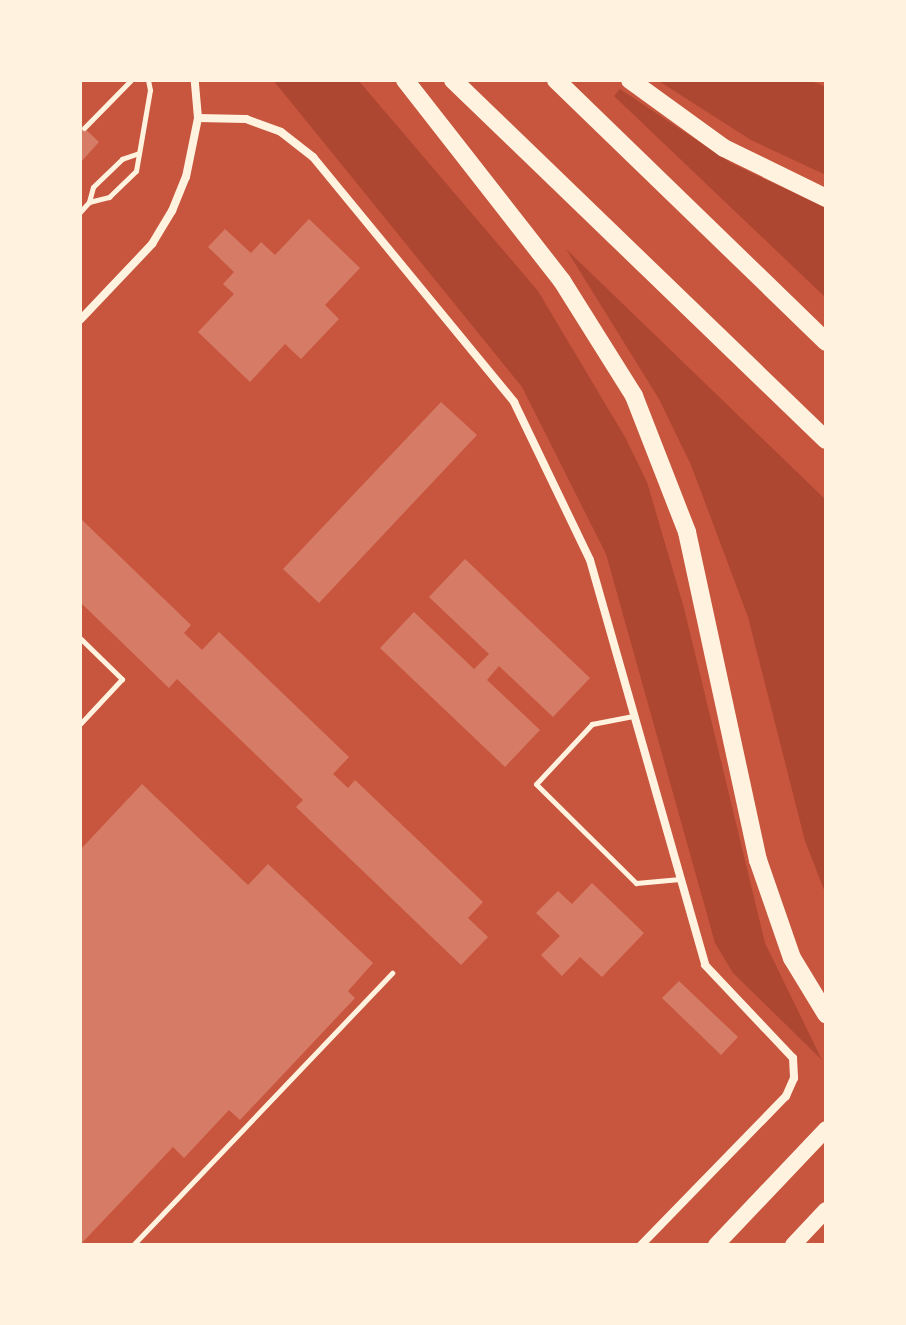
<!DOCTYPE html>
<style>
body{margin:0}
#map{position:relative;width:906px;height:1325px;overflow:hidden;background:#c8553d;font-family:"Roboto Condensed",sans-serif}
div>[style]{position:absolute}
.green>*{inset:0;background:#ae4732}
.building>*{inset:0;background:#d67c66}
.service>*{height:5px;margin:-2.5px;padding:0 2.5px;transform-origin:2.5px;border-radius:2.5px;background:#fff3e0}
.minor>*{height:8px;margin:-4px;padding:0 4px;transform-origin:4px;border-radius:4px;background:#fff3e0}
.primary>*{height:16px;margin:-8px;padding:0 8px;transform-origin:8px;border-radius:8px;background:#fff3e0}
.motorway>*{height:18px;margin:-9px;padding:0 9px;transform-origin:9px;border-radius:9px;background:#fff3e0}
span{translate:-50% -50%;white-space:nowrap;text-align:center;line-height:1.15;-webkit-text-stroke:8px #fff3e0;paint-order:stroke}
.frame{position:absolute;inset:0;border:82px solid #fff3e0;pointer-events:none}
</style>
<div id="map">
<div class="green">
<div style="clip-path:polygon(273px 80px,358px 80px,538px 291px,625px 437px,647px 482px,684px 608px,765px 943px,822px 1060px,733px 973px,715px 943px,606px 554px,522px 387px)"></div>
<div style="clip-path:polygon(657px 80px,809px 80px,826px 87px,826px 175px,751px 140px)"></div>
<div style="clip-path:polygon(620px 89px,731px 163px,826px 208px,826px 298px,614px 96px)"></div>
<div style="clip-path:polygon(566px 249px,826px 500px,826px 895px,805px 841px,748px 617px,691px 465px,659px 399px)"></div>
</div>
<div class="building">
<div style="clip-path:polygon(80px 124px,99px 142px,80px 163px)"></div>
<div style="clip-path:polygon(309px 219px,360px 268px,325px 305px,339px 319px,301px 359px,285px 344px,250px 382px,198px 332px,234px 294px,223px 284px,234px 272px,208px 247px,225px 229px,251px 253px,261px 242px,275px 255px)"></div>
<div style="clip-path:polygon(441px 402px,477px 435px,319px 603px,283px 569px)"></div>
<div style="clip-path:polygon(80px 518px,191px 625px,184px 633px,202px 650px,219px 632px,349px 757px,333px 774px,348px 788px,355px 780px,483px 902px,468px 918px,488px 937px,461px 965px,296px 807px,303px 800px,177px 679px,169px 688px,80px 602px)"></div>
<div style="clip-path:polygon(465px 559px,590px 678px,553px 717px,499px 666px,487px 680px,540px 730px,505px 767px,380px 648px,414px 612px,474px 669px,489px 654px,429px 597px)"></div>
<div style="clip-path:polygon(142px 784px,248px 885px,268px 864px,373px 963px,348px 991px,355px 998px,240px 1120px,229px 1110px,184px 1158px,173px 1147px,80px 1245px,80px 850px)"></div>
<div style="clip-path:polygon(592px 883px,644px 933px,602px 977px,580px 957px,562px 976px,541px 955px,560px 936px,536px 913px,558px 891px,572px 904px)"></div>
<div style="clip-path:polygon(679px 981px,738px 1037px,721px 1055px,662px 998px)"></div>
</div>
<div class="service">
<div style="left:84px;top:128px;width:67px;rotate:-45.6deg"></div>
<div style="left:139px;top:153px;width:18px;rotate:161deg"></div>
<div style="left:122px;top:159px;width:40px;rotate:136deg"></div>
<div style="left:93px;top:187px;width:16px;rotate:105deg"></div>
<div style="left:89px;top:202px;width:21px;rotate:-14deg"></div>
<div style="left:109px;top:197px;width:37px;rotate:-44deg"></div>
<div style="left:136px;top:171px;width:82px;rotate:-80.2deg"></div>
<div style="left:150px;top:90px;width:10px;rotate:-101deg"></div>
<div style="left:80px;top:212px;width:13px;rotate:-48deg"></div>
<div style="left:80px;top:638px;width:59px;rotate:44.3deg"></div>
<div style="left:122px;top:679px;width:62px;rotate:133deg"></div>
<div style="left:633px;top:716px;width:42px;rotate:169deg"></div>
<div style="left:592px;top:724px;width:82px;rotate:133deg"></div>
<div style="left:536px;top:784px;width:141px;rotate:44.7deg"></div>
<div style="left:636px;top:883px;width:44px;rotate:-5.2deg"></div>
<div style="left:133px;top:1245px;width:376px;rotate:-46.4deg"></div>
</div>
<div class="minor">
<div style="left:198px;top:118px;width:48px;rotate:1.2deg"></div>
<div style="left:246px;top:119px;width:37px;rotate:20deg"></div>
<div style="left:281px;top:132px;width:41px;rotate:38deg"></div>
<div style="left:313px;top:157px;width:317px;rotate:50.6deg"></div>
<div style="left:514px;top:402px;width:175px;rotate:64.3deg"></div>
<div style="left:590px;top:560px;width:421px;rotate:74.1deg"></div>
<div style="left:705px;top:965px;width:128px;rotate:46.6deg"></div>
<div style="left:793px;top:1058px;width:20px;rotate:87deg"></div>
<div style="left:794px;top:1078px;width:20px;rotate:114deg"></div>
<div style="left:786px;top:1096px;width:208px;rotate:134.2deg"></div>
<div style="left:80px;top:320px;width:105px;rotate:-46.5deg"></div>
<div style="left:152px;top:244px;width:39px;rotate:-59deg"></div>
<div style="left:172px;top:211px;width:37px;rotate:-68deg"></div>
<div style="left:186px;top:177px;width:60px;rotate:-78.5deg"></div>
<div style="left:198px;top:118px;width:38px;rotate:-95deg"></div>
</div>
<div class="primary">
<div style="left:716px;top:1245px;width:160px;rotate:-46.5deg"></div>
<div style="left:793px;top:1245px;width:48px;rotate:-46.7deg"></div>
</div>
<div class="motorway">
<div style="left:405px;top:80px;width:255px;rotate:52deg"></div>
<div style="left:562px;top:281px;width:136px;rotate:57.9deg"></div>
<div style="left:634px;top:396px;width:146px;rotate:68.7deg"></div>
<div style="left:687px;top:532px;width:336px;rotate:77.8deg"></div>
<div style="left:758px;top:860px;width:104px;rotate:70.9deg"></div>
<div style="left:792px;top:958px;width:66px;rotate:58.7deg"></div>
<div style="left:453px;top:80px;width:518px;rotate:43.98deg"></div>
<div style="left:556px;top:80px;width:376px;rotate:44.1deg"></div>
<div style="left:630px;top:80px;width:116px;rotate:35.9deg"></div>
<div style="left:724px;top:148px;width:114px;rotate:26.1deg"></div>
</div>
<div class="frame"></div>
</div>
